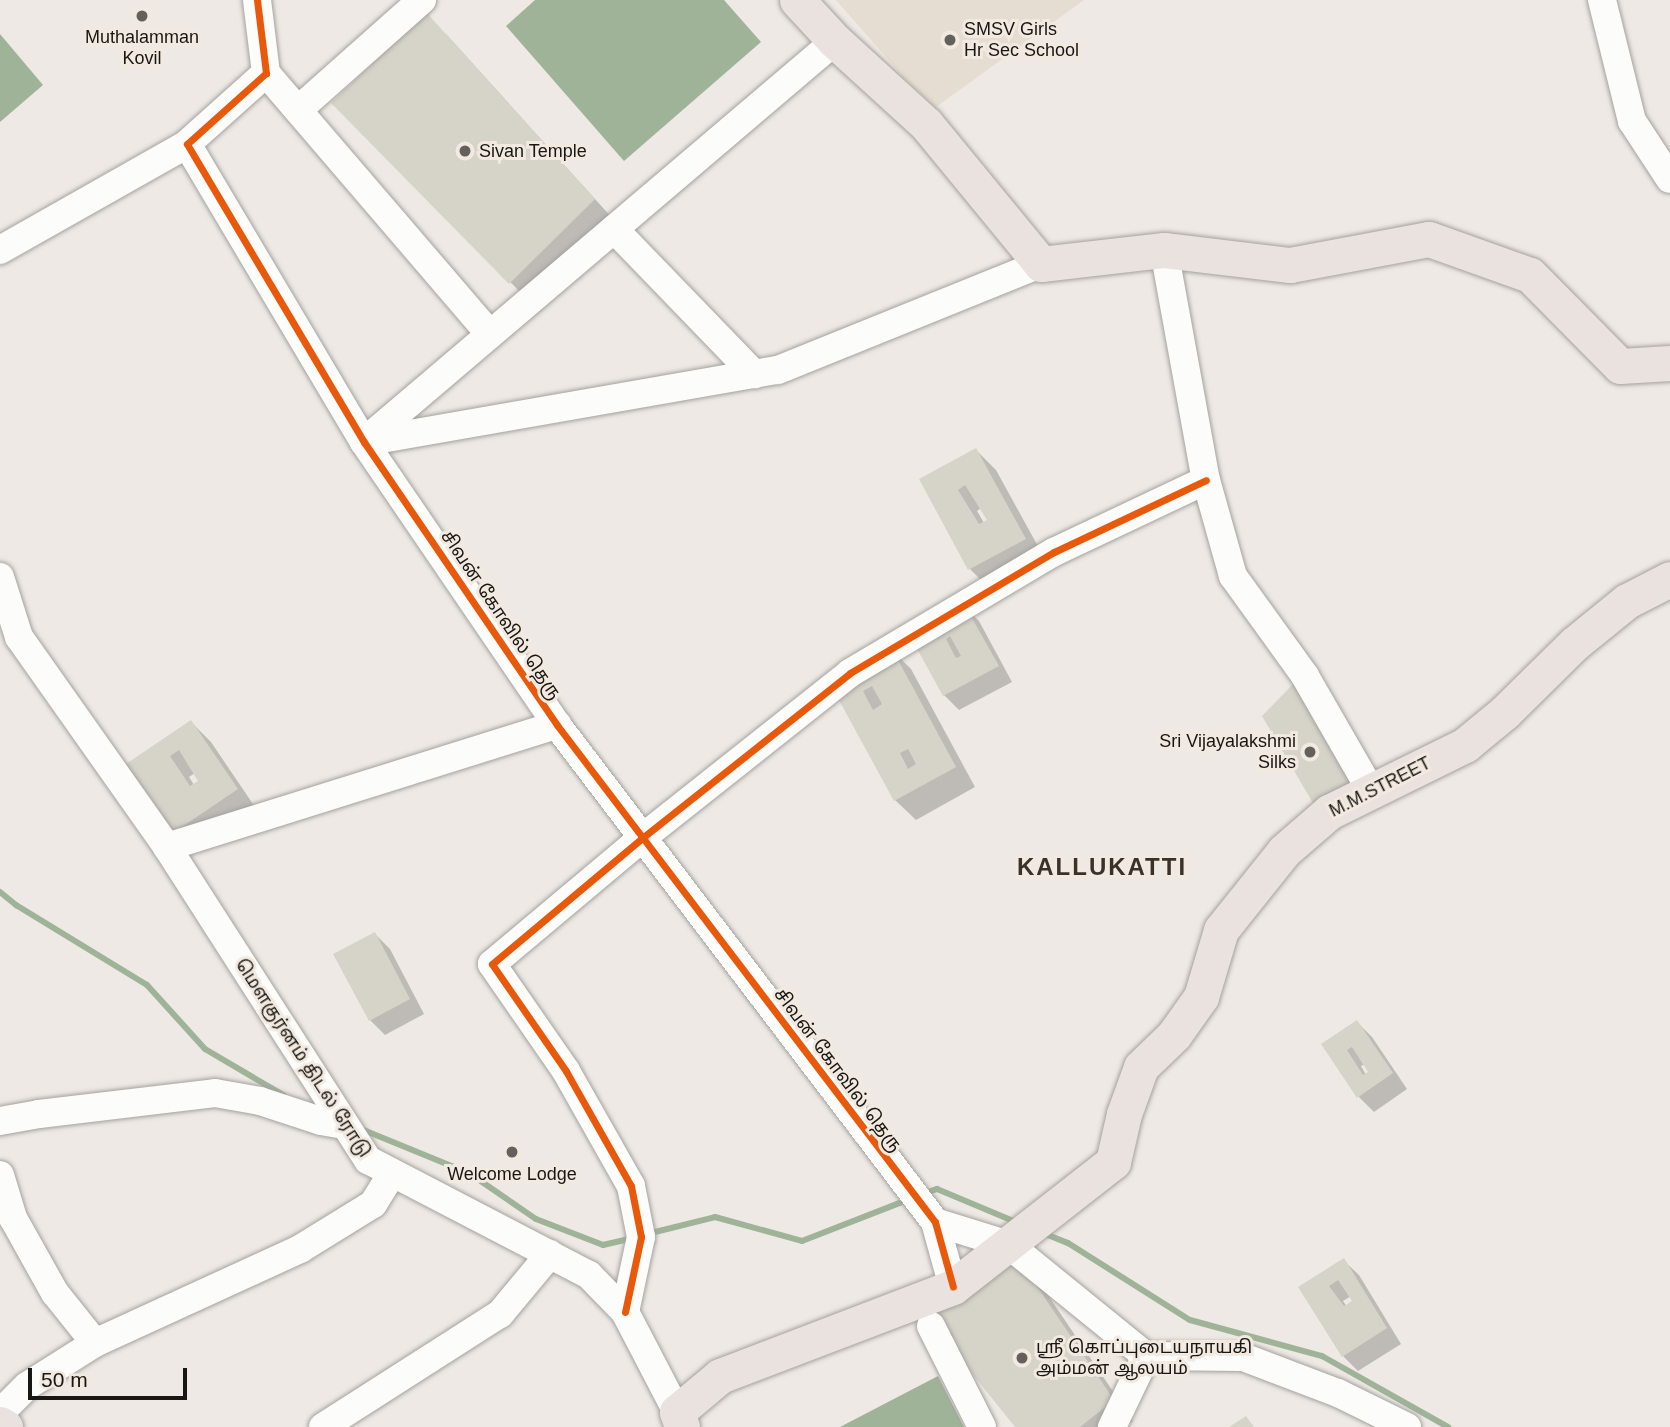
<!DOCTYPE html>
<meta charset="utf-8">
<style>
body{margin:0}
#map{position:relative;width:1670px;height:1427px;overflow:hidden;background:#eee9e4;font-family:Arial,"Noto Sans Tamil",sans-serif}
div>[style]{position:absolute}
.built>*{inset:0;background:#e5ddd1}
.water>*{inset:0;background:#9fb399}
.shadow>*{inset:0;background:#0003}
.stream>*{height:6px;margin:-3px;padding:0 3px;transform-origin:3px;border-radius:3px;background:#9fb399}
.building>*{inset:0;background:#d6d4c9}
.roads{filter:drop-shadow(0 0 2px #a5a29e) drop-shadow(0 0 2px #a5a29e)}
.minor>*{height:28px;margin:-14px;padding:0 14px;transform-origin:14px;border-radius:14px;background:#fcfcfb}
.major>*{height:35px;margin:-17.5px;padding:0 17.5px;transform-origin:17.5px;border-radius:17.5px;background:#eae2de}
.cycleway>*{height:7px;margin:-3.5px;padding:0 3.5px;transform-origin:3.5px;border-radius:3.5px;background:#e8590c}
.dots>*{width:19px;height:19px;translate:-50% -50%;box-sizing:border-box;border:4px solid #f2eae0;border-radius:50%}
span{translate:-50% -50%;white-space:nowrap;text-align:center;line-height:1.15;-webkit-text-stroke:6px #f2eae0;paint-order:stroke}
.poi-label{font-size:18px;color:#191713}
.left{translate:0 -50%;text-align:left}
.right{translate:-100% -50%;text-align:right}
.street-label{font-size:18px;color:#191713}
.district-label{font-size:24px;color:#38322a;font-weight:700;letter-spacing:2px}
.scale{position:absolute;left:28px;top:1368px;width:159px;height:32px;box-sizing:border-box;border:4px solid #191713;border-top:0;padding-left:9px;font-size:21px;line-height:24px;white-space:nowrap;color:#191713;-webkit-text-stroke:5px #f2eae0;paint-order:stroke}
</style>
<div id="map">
<div class="built">
<div style="clip-path:polygon(836px 0,1084px 0,936px 107px,906px 80px)"></div>
</div>
<div class="water">
<div style="clip-path:polygon(535px 0,724px 0,761px 42px,624px 161px,506px 26px)"></div>
<div style="clip-path:polygon(0 34px,43px 85px,0 122px)"></div>
<div style="clip-path:polygon(938px 1376px,964px 1427px,840px 1427px)"></div>
</div>
<div class="shadow">
<div style="clip-path:polygon(446px 34px,614px 220px,530px 302px,333px 103px)"></div>
<div style="clip-path:polygon(evenodd,976px 450px,996px 470px,1045px 559px,990px 589px,970px 569px,921px 479px,976px 450px,981px 508px,989px 520px,984px 523px,977px 511px,981px 508px)"></div>
<div style="clip-path:polygon(964px 606px,979px 621px,1012px 682px,959px 710px,944px 695px,911px 634px)"></div>
<div style="clip-path:polygon(891px 649px,911px 669px,975px 787px,916px 820px,895px 800px,831px 681px)"></div>
<div style="clip-path:polygon(evenodd,191px 722px,211px 742px,257px 810px,192px 854px,172px 834px,126px 766px,191px 722px,195px 773px,201px 781px,194px 785px,189px 777px,195px 773px)"></div>
<div style="clip-path:polygon(375px 934px,390px 949px,424px 1014px,385px 1035px,370px 1020px)"></div>
<div style="clip-path:polygon(evenodd,1357px 1022px,1372px 1037px,1407px 1089px,1374px 1112px,1359px 1097px,1323px 1045px,1357px 1022px,1365px 1064px,1370px 1073px,1366px 1075px,1361px 1066px,1365px 1064px)"></div>
<div style="clip-path:polygon(evenodd,1343px 1260px,1359px 1275px,1401px 1344px,1358px 1371px,1343px 1356px,1300px 1287px,1343px 1260px,1351px 1296px,1354px 1301px,1347px 1307px,1343px 1301px,1351px 1296px)"></div>
<div style="clip-path:polygon(1029px 1267px,1133px 1421px,1125px 1427px,1017px 1427px)"></div>
</div>
<div class="stream">
<div style="left:0;top:892px;width:21px;rotate:39deg"></div>
<div style="left:16px;top:905px;width:153px;rotate:31.4deg"></div>
<div style="left:147px;top:985px;width:86px;rotate:47.8deg"></div>
<div style="left:205px;top:1049px;width:91px;rotate:30.5deg"></div>
<div style="left:361px;top:1129px;width:117px;rotate:22.2deg"></div>
<div style="left:469px;top:1173px;width:81px;rotate:34.5deg"></div>
<div style="left:536px;top:1219px;width:72px;rotate:21.2deg"></div>
<div style="left:603px;top:1245px;width:31px;rotate:-13deg"></div>
<div style="left:923px;top:1194px;width:15px;rotate:-20deg"></div>
<div style="left:937px;top:1189px;width:86px;rotate:22.7deg"></div>
<div style="left:1043px;top:1233px;width:27px;rotate:22deg"></div>
<div style="left:1068px;top:1243px;width:144px;rotate:32.3deg"></div>
<div style="left:1190px;top:1320px;width:137px;rotate:15.3deg"></div>
<div style="left:1322px;top:1356px;width:145px;rotate:29.4deg"></div>
<div style="left:647px;top:1234px;width:70px;rotate:-14deg"></div>
<div style="left:715px;top:1217px;width:90px;rotate:15.4deg"></div>
<div style="left:802px;top:1241px;width:116px;rotate:-21.3deg"></div>
</div>
<div class="building">
<div style="clip-path:polygon(426px 12px,595px 199px,509px 284px,331px 103px)"></div>
<div style="clip-path:polygon(evenodd,976px 448px,1026px 539px,968px 570px,919px 479px,976px 448px,965px 485px,987px 520px,979px 524px,958px 490px,965px 485px)"></div>
<div style="clip-path:polygon(evenodd,964px 604px,999px 666px,943px 696px,909px 634px,964px 604px,950px 636px,961px 656px,956px 658px,946px 639px,950px 636px)"></div>
<div style="clip-path:polygon(evenodd,891px 647px,956px 767px,894px 801px,828px 680px,891px 647px,872px 686px,882px 704px,873px 710px,863px 691px,872px 686px,891px 647px,908px 749px,916px 764px,908px 769px,900px 753px,908px 749px)"></div>
<div style="clip-path:polygon(1295px 682px,1357px 789px,1317px 810px,1262px 716px)"></div>
<div style="clip-path:polygon(evenodd,191px 720px,238px 789px,170px 835px,123px 766px,191px 720px,179px 750px,198px 781px,190px 786px,170px 756px,179px 750px)"></div>
<div style="clip-path:polygon(375px 932px,410px 999px,369px 1021px,333px 954px)"></div>
<div style="clip-path:polygon(evenodd,1357px 1020px,1393px 1073px,1357px 1098px,1321px 1044px,1357px 1020px,1352px 1047px,1368px 1072px,1363px 1075px,1347px 1050px,1352px 1047px)"></div>
<div style="clip-path:polygon(1009px 1245px,1114px 1400px,1080px 1427px,1015px 1427px,925px 1315px)"></div>
<div style="clip-path:polygon(evenodd,1344px 1258px,1387px 1328px,1342px 1357px,1298px 1287px,1344px 1258px,1338px 1280px,1352px 1301px,1344px 1306px,1329px 1286px,1338px 1280px)"></div>
<div style="clip-path:polygon(1246px 1416px,1254px 1427px,1229px 1427px)"></div>
</div>
<div class="roads">
<div class="minor">
<div style="left:257px;top:0;width:74px;rotate:83deg"></div>
<div style="left:266px;top:73px;width:106px;rotate:138.1deg"></div>
<div style="left:187px;top:144px;width:347px;rotate:59.3deg"></div>
<div style="left:364px;top:442px;width:343px;rotate:55.7deg"></div>
<div style="left:557px;top:725px;width:624px;rotate:52.74deg"></div>
<div style="left:935px;top:1222px;width:67px;rotate:74.5deg"></div>
<div style="left:1602px;top:0;width:125px;rotate:76.1deg"></div>
<div style="left:1632px;top:121px;width:69px;rotate:56.8deg"></div>
<div style="left:266px;top:73px;width:344px;rotate:49.4deg"></div>
<div style="left:298px;top:110px;width:166px;rotate:-41.6deg"></div>
<div style="left:614px;top:229px;width:202px;rotate:46deg"></div>
<div style="left:0;top:250px;width:215px;rotate:-29.5deg"></div>
<div style="left:1164px;top:250px;width:234px;rotate:79.7deg"></div>
<div style="left:1206px;top:480px;width:100px;rotate:74.3deg"></div>
<div style="left:1233px;top:576px;width:123px;rotate:54.2deg"></div>
<div style="left:1305px;top:676px;width:133px;rotate:60.1deg"></div>
<div style="left:366px;top:440px;width:616px;rotate:-40.39deg"></div>
<div style="left:364px;top:442px;width:420px;rotate:-9.9deg"></div>
<div style="left:778px;top:370px;width:284px;rotate:-22deg"></div>
<div style="left:0;top:577px;width:63px;rotate:72.4deg"></div>
<div style="left:19px;top:637px;width:257px;rotate:54.8deg"></div>
<div style="left:167px;top:847px;width:372px;rotate:57.3deg"></div>
<div style="left:368px;top:1160px;width:249px;rotate:27.5deg"></div>
<div style="left:589px;top:1275px;width:52px;rotate:45.8deg"></div>
<div style="left:625px;top:1312px;width:113px;rotate:62.5deg"></div>
<div style="left:167px;top:847px;width:409px;rotate:-17.4deg"></div>
<div style="left:0;top:1121px;width:40px;rotate:-10deg"></div>
<div style="left:39px;top:1114px;width:177px;rotate:-6.8deg"></div>
<div style="left:215px;top:1093px;width:46px;rotate:10.1deg"></div>
<div style="left:260px;top:1101px;width:64px;rotate:18.2deg"></div>
<div style="left:321px;top:1121px;width:23px;rotate:10deg"></div>
<div style="left:0;top:1175px;width:45px;rotate:73.2deg"></div>
<div style="left:13px;top:1218px;width:86px;rotate:60.8deg"></div>
<div style="left:55px;top:1293px;width:64px;rotate:51.3deg"></div>
<div style="left:95px;top:1343px;width:80px;rotate:147.7deg"></div>
<div style="left:27px;top:1386px;width:38px;rotate:135deg"></div>
<div style="left:935px;top:1222px;width:77px;rotate:17.3deg"></div>
<div style="left:1009px;top:1245px;width:176px;rotate:39deg"></div>
<div style="left:1146px;top:1356px;width:79px;rotate:115.6deg"></div>
<div style="left:625px;top:1312px;width:77px;rotate:-78deg"></div>
<div style="left:641px;top:1237px;width:52px;rotate:-101.1deg"></div>
<div style="left:631px;top:1186px;width:132px;rotate:-119.5deg"></div>
<div style="left:566px;top:1071px;width:130px;rotate:-124.7deg"></div>
<div style="left:492px;top:964px;width:196px;rotate:-40deg"></div>
<div style="left:642px;top:838px;width:265px;rotate:-38.4deg"></div>
<div style="left:850px;top:673px;width:237px;rotate:-30.7deg"></div>
<div style="left:1054px;top:552px;width:168px;rotate:-25.3deg"></div>
<div style="left:931px;top:1326px;width:113px;rotate:63.2deg"></div>
<div style="left:95px;top:1343px;width:226px;rotate:-24.6deg"></div>
<div style="left:300px;top:1249px;width:86px;rotate:-31.7deg"></div>
<div style="left:373px;top:1204px;width:36px;rotate:-58deg"></div>
<div style="left:1146px;top:1356px;width:97px;rotate:0.6deg"></div>
<div style="left:1243px;top:1357px;width:102px;rotate:20.8deg"></div>
<div style="left:1338px;top:1393px;width:77px;rotate:26.2deg"></div>
<div style="left:323px;top:1427px;width:210px;rotate:-32.6deg"></div>
<div style="left:500px;top:1314px;width:78px;rotate:-50.2deg"></div>
</div>
<div class="major">
<div style="left:797px;top:0;width:56px;rotate:47.2deg"></div>
<div style="left:835px;top:41px;width:123px;rotate:42.4deg"></div>
<div style="left:926px;top:124px;width:181px;rotate:50.6deg"></div>
<div style="left:1041px;top:264px;width:124px;rotate:-6.5deg"></div>
<div style="left:1164px;top:250px;width:127px;rotate:6.8deg"></div>
<div style="left:1290px;top:265px;width:141px;rotate:-10.6deg"></div>
<div style="left:1429px;top:239px;width:107px;rotate:19.6deg"></div>
<div style="left:1530px;top:275px;width:128px;rotate:45.3deg"></div>
<div style="left:1620px;top:366px;width:50px;rotate:-3.4deg"></div>
<div style="left:0;top:1424px;width:6px;rotate:31deg"></div>
<div style="left:682px;top:1427px;width:16px;rotate:-108deg"></div>
<div style="left:677px;top:1412px;width:56px;rotate:-39.9deg"></div>
<div style="left:720px;top:1376px;width:249px;rotate:-20.9deg"></div>
<div style="left:953px;top:1287px;width:203px;rotate:-38deg"></div>
<div style="left:1113px;top:1162px;width:49px;rotate:-77.1deg"></div>
<div style="left:1124px;top:1114px;width:50px;rotate:-70.1deg"></div>
<div style="left:1141px;top:1067px;width:46px;rotate:-44.1deg"></div>
<div style="left:1174px;top:1035px;width:47px;rotate:-54.6deg"></div>
<div style="left:1201px;top:997px;width:70px;rotate:-73.4deg"></div>
<div style="left:1221px;top:930px;width:101px;rotate:-51.4deg"></div>
<div style="left:1284px;top:851px;width:60px;rotate:-40.9deg"></div>
<div style="left:1329px;top:812px;width:152px;rotate:-26.2deg"></div>
<div style="left:1465px;top:745px;width:52px;rotate:-39.5deg"></div>
<div style="left:1505px;top:712px;width:97px;rotate:-44.6deg"></div>
<div style="left:1574px;top:644px;width:68px;rotate:-39.1deg"></div>
<div style="left:1627px;top:601px;width:48px;rotate:-27.1deg"></div>
</div>
</div>
<div class="cycleway">
<div style="left:257px;top:0;width:74px;rotate:83deg"></div>
<div style="left:266px;top:73px;width:106px;rotate:138.1deg"></div>
<div style="left:187px;top:144px;width:347px;rotate:59.3deg"></div>
<div style="left:364px;top:442px;width:343px;rotate:55.7deg"></div>
<div style="left:557px;top:725px;width:624px;rotate:52.74deg"></div>
<div style="left:935px;top:1222px;width:67px;rotate:74.5deg"></div>
<div style="left:625px;top:1312px;width:77px;rotate:-78deg"></div>
<div style="left:641px;top:1237px;width:52px;rotate:-101.1deg"></div>
<div style="left:631px;top:1186px;width:132px;rotate:-119.5deg"></div>
<div style="left:566px;top:1071px;width:130px;rotate:-124.7deg"></div>
<div style="left:492px;top:964px;width:196px;rotate:-40deg"></div>
<div style="left:642px;top:838px;width:265px;rotate:-38.4deg"></div>
<div style="left:850px;top:673px;width:237px;rotate:-30.7deg"></div>
<div style="left:1054px;top:552px;width:168px;rotate:-25.3deg"></div>
</div>
<div class="dots">
<div style="left:142px;top:16px;background:#64605c"></div>
<div style="left:950px;top:40px;background:#64605c"></div>
<div style="left:465px;top:151px;background:#64605c"></div>
<div style="left:1310px;top:752px;background:#64605c"></div>
<div style="left:512px;top:1152px;background:#64605c"></div>
<div style="left:1022px;top:1358px;background:#64605c"></div>
</div>
<div class="poi-label">
<span class="left" style="left:964px;top:40px">SMSV Girls<br>Hr Sec School</span>
<span style="left:142px;top:48px">Muthalamman<br>Kovil</span>
<span class="left" style="left:479px;top:151px">Sivan Temple</span>
<span class="right" style="left:1296px;top:752px">Sri Vijayalakshmi<br>Silks</span>
<span style="left:512px;top:1174px">Welcome Lodge</span>
<span class="left" style="left:1036px;top:1358px">ஸ்ரீ கொப்புடையநாயகி<br>அம்மன் ஆலயம்</span>
</div>
<div class="street-label">
<span style="left:501px;top:615px;rotate:56deg">சிவன் கோவில் தெரு</span>
<span style="left:1380px;top:787px;rotate:-27deg">M.M.STREET</span>
<span style="left:303px;top:1058px;rotate:57deg">மௌகுர்னம் திடல் ரோடு</span>
<span style="left:838px;top:1070px;rotate:53deg">சிவன் கோவில் தெரு</span>
</div>
<div class="district-label">
<span style="left:1102px;top:867px">KALLUKATTI</span>
</div>
<div class="scale">50 m</div>
</div>
